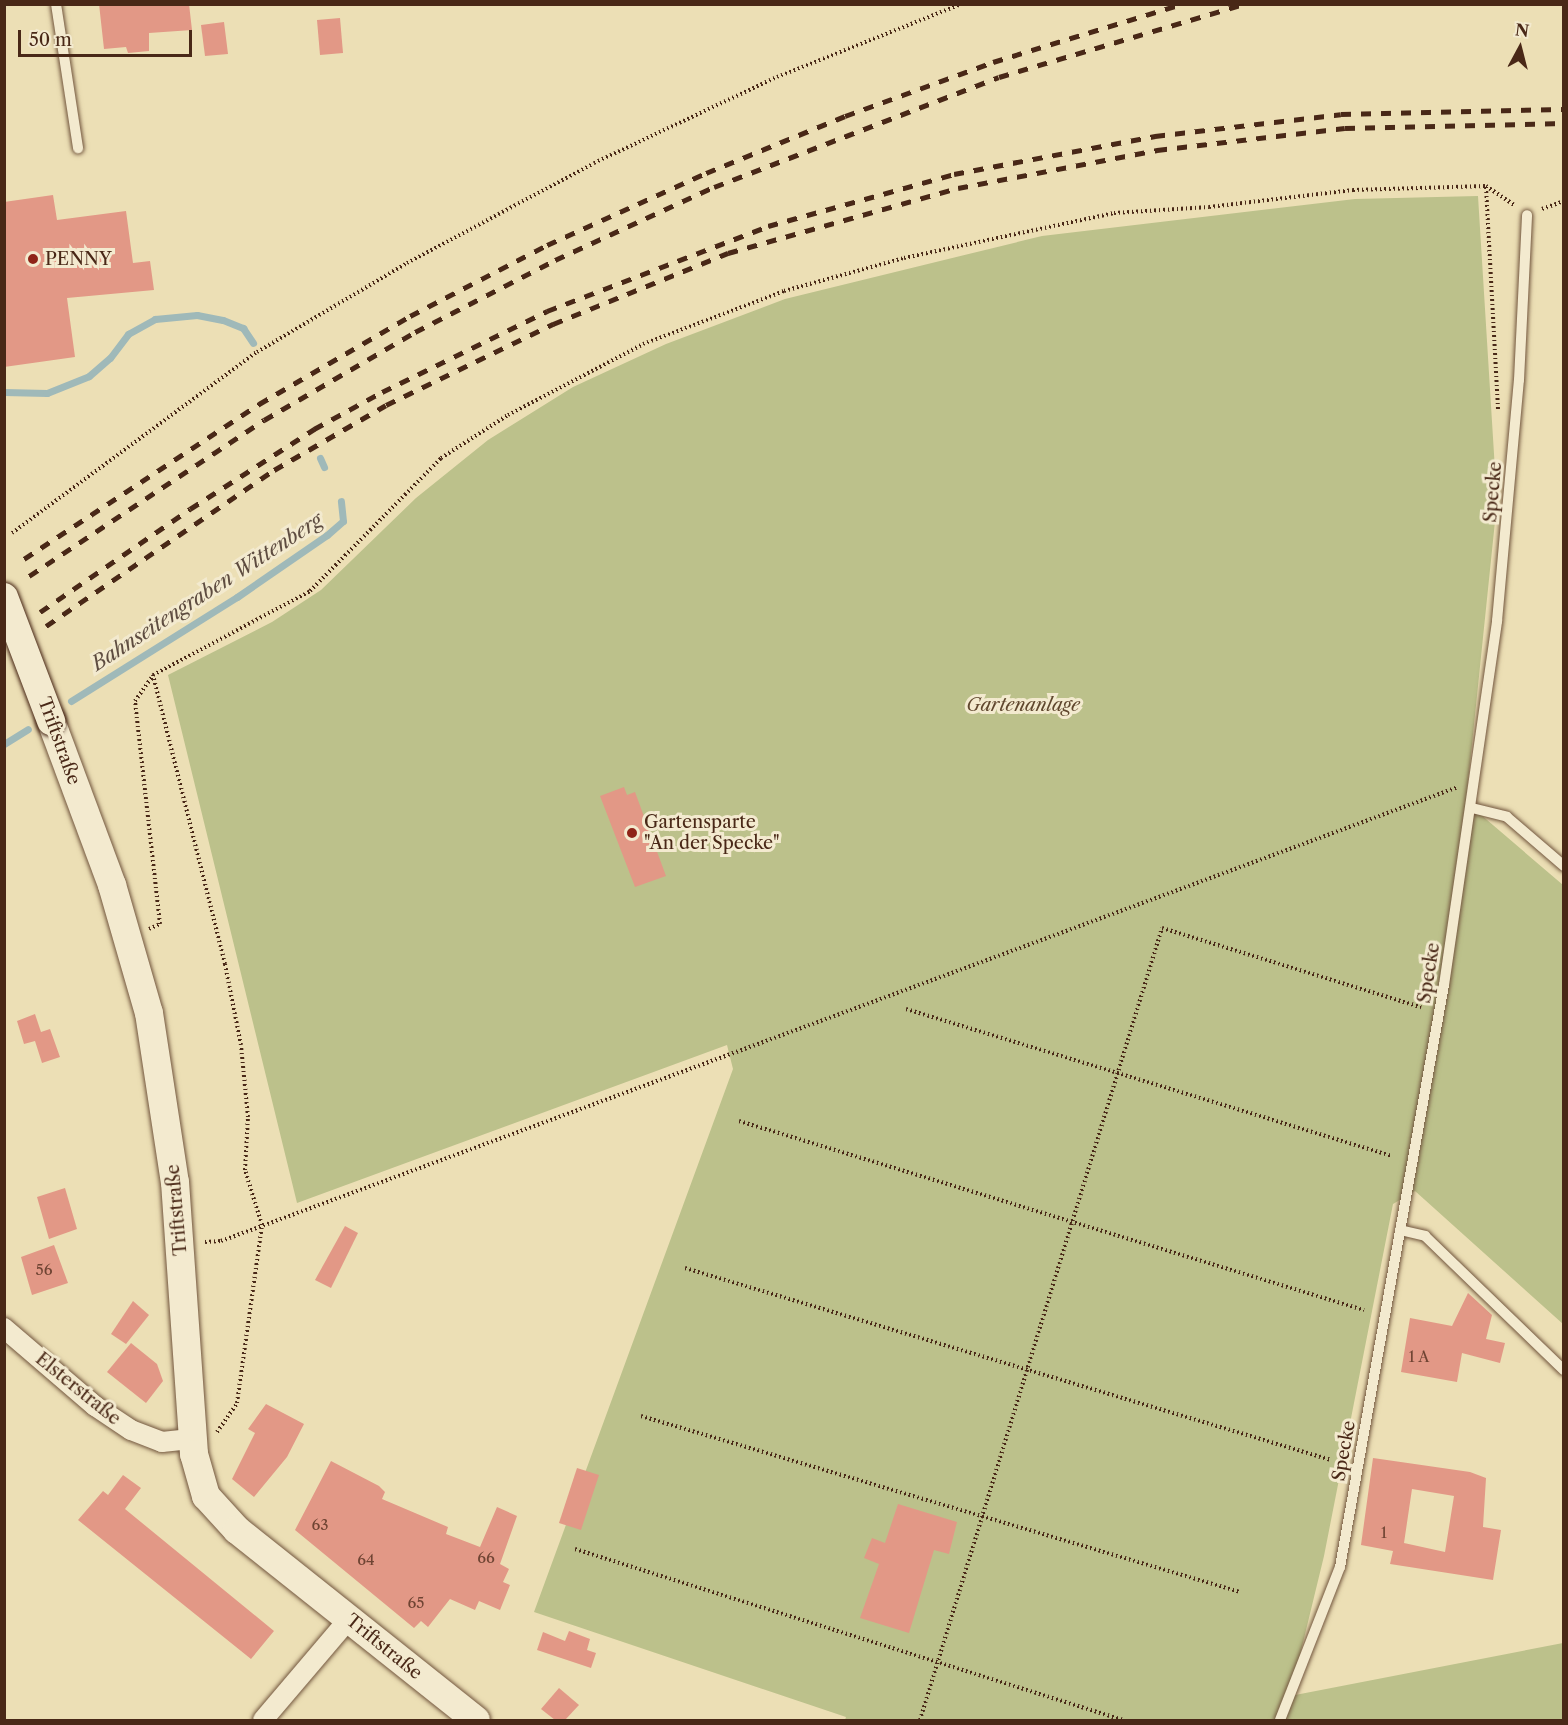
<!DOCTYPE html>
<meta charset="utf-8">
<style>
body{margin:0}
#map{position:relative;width:1568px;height:1725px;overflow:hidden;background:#ecdfb5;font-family:"Libre Caslon Text",serif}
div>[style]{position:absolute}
.green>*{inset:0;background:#bcc18b}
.stream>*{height:7px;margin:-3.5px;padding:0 3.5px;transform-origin:3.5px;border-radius:3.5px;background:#9fb9b9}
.building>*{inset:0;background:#e29886}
.path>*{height:4px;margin-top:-2px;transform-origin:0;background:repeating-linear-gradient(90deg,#492817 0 1.5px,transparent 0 4.5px)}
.roads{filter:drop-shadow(0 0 2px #72563e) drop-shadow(0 0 2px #72563e)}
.service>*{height:10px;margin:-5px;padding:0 5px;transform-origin:5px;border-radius:5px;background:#f3eacf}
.minor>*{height:20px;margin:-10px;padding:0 10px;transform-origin:10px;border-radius:10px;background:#f3eacf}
.secondary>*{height:28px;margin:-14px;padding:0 14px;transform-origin:14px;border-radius:14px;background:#f3eacf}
.rail>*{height:4.5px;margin-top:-2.25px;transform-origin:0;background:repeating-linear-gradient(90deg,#492817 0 10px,transparent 0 20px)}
.bridges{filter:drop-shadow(0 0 2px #492817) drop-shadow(0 0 2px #492817)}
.secondary-bridge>*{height:28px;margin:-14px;padding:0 14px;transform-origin:14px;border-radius:14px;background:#f3eacf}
.dots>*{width:16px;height:16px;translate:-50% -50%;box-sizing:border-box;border:3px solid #f3eacf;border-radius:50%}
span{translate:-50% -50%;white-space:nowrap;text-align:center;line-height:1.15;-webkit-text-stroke:6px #f3eacf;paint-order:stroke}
.number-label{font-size:15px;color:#6f4433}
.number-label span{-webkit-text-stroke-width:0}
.poi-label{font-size:18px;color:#492817}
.left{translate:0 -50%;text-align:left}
.street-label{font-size:18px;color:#492817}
.park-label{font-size:18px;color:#60472e;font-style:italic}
.water-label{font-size:20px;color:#5e4c40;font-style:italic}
.frame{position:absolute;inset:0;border:6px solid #492817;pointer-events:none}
.north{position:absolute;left:1490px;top:18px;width:60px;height:60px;-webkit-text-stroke:4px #f3eacf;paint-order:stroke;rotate:7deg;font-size:16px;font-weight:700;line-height:24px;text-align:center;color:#492817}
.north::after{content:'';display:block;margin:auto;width:21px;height:27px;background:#492817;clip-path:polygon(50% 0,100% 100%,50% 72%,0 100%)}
.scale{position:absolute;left:18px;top:30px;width:174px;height:27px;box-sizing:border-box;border:3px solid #492817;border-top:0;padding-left:8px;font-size:18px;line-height:21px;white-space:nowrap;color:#492817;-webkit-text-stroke:4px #f3eacf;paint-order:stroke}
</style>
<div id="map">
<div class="green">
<div style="clip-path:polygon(1478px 196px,1497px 502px,1466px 802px,1563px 885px,1563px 1324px,1415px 1191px,1393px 1204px,1324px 1556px,1290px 1696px,1563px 1643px,1563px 1720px,845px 1720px,846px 1717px,534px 1612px,733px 1069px,727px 1045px,297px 1203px,168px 675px,272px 622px,321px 590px,416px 498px,488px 440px,573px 387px,666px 344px,785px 299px,1042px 236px,1355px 199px)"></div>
</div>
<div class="stream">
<div style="left:4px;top:392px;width:43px;rotate:1.3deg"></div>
<div style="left:47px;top:393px;width:45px;rotate:-22deg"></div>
<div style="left:89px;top:376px;width:28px;rotate:-41deg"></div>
<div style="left:110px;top:358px;width:30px;rotate:-53deg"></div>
<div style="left:128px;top:334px;width:31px;rotate:-29deg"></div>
<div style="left:155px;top:319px;width:42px;rotate:-5.4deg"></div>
<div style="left:197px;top:315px;width:26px;rotate:11deg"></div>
<div style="left:223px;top:320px;width:22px;rotate:22deg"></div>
<div style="left:243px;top:328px;width:18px;rotate:56deg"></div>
<div style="left:320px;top:458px;width:10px;rotate:66deg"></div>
<div style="left:71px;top:701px;width:196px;rotate:-32.1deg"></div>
<div style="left:237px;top:597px;width:109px;rotate:-34.6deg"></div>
<div style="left:327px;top:535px;width:21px;rotate:-41deg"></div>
<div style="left:343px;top:521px;width:20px;rotate:-96deg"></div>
<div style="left:4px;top:744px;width:28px;rotate:-32deg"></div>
</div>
<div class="building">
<div style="clip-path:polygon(99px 4px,189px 4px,192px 30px,149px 33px,149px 51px,128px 53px,126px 47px,104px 49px)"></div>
<div style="clip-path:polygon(340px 18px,343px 53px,320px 55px,317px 20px)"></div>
<div style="clip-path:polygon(224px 22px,228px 54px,205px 56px,201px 25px)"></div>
<div style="clip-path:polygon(53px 195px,57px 220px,126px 211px,133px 263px,150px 261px,154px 290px,67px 298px,75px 357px,4px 367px,4px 202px)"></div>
<div style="clip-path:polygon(624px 787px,627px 795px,635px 792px,666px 876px,635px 887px,600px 796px)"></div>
<div style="clip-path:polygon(35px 1014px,41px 1032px,50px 1029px,60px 1057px,42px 1063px,35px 1041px,24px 1044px,17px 1021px)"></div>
<div style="clip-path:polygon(65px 1188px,77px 1229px,49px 1239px,37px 1197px)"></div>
<div style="clip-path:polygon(345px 1226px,358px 1233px,331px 1288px,315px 1280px)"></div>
<div style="clip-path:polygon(54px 1245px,68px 1283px,32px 1295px,21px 1257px)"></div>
<div style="clip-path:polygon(1468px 1293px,1492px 1315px,1486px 1339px,1505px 1343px,1500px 1363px,1462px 1353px,1457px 1382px,1401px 1372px,1410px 1318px,1452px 1326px)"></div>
<div style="clip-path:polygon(133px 1301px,149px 1315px,126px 1344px,111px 1334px)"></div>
<div style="clip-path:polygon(131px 1343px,157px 1364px,163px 1381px,146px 1403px,107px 1372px)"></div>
<div style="clip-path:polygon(266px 1404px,304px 1424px,287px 1457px,254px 1497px,232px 1479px,255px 1433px,248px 1429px)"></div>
<div style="clip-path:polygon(evenodd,1373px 1458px,1470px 1472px,1486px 1478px,1483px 1527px,1501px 1530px,1493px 1580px,1390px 1564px,1393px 1551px,1361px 1545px,1373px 1458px,1412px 1489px,1454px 1496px,1445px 1552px,1404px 1543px,1412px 1489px)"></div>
<div style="clip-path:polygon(331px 1461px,379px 1486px,385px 1492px,382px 1499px,448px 1527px,446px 1534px,480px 1547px,497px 1507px,517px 1516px,500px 1564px,509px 1569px,503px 1582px,510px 1585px,500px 1610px,479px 1601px,475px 1610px,450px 1599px,428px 1627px,421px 1621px,414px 1628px,295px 1530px)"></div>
<div style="clip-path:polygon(577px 1468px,599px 1475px,581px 1530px,559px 1523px)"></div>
<div style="clip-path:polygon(123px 1475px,141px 1488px,125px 1509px,274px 1631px,251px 1659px,78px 1520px,103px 1491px,108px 1495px)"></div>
<div style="clip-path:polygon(898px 1504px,957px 1522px,949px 1554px,934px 1550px,909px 1633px,860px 1618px,879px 1564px,864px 1558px,872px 1538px,885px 1543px)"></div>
<div style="clip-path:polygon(569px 1631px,590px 1639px,587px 1650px,596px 1653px,591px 1668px,537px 1650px,543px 1632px,565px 1641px)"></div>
<div style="clip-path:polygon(559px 1688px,579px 1705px,565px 1720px,555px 1720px,541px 1709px)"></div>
</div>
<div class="path">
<div style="left:1486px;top:187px;width:223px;rotate:86.9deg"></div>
<div style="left:1542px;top:209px;width:23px;rotate:-20deg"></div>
<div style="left:12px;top:533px;width:305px;rotate:-36.5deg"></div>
<div style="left:257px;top:352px;width:174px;rotate:-30.7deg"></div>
<div style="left:407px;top:263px;width:212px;rotate:-28.1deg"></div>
<div style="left:594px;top:163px;width:202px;rotate:-25.2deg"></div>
<div style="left:777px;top:77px;width:198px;rotate:-21.6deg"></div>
<div style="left:149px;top:929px;width:12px;rotate:-24deg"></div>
<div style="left:160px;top:924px;width:224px;rotate:-96.4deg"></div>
<div style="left:135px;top:701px;width:32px;rotate:-55deg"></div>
<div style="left:906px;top:1009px;width:508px;rotate:16.83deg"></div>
<div style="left:739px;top:1121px;width:653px;rotate:16.83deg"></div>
<div style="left:205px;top:1242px;width:16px;rotate:-4deg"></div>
<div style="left:221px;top:1241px;width:1318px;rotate:-20.15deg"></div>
<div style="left:685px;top:1268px;width:674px;rotate:16.55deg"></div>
<div style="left:641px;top:1416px;width:624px;rotate:16.37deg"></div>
<div style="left:217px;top:1432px;width:35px;rotate:-55deg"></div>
<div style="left:237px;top:1403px;width:180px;rotate:-82deg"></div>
<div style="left:262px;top:1225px;width:58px;rotate:-107.2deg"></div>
<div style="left:245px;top:1170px;width:53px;rotate:-86.8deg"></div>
<div style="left:248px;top:1117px;width:72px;rotate:-95.6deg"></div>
<div style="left:241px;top:1045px;width:83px;rotate:-101.2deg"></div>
<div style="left:225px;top:964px;width:298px;rotate:-104deg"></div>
<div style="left:153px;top:675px;width:178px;rotate:-28.1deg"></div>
<div style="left:310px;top:591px;width:187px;rotate:-45.4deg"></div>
<div style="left:441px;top:458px;width:80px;rotate:-32.7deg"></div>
<div style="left:508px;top:415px;width:153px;rotate:-27.7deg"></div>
<div style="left:643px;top:344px;width:151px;rotate:-20.6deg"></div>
<div style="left:784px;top:291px;width:124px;rotate:-15.4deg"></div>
<div style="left:904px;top:258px;width:215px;rotate:-12.1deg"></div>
<div style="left:1114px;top:213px;width:95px;rotate:-3.6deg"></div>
<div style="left:1209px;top:207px;width:145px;rotate:-6.7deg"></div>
<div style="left:1353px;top:190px;width:133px;rotate:-1.7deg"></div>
<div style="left:1486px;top:186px;width:34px;rotate:34deg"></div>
<div style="left:575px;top:1549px;width:574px;rotate:17.33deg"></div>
<div style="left:920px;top:1720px;width:828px;rotate:-73.01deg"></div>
<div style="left:1162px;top:928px;width:271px;rotate:17deg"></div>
</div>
<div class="roads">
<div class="service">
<div style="left:56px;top:4px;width:146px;rotate:81.3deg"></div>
<div style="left:1472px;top:808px;width:36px;rotate:14deg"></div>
<div style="left:1507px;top:817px;width:75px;rotate:40.7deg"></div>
<div style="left:1400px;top:1230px;width:26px;rotate:13deg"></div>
<div style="left:1425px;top:1236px;width:193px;rotate:44deg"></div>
<div style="left:1280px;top:1720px;width:164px;rotate:-68.6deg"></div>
<div style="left:1340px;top:1567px;width:591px;rotate:-79.87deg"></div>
<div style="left:1444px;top:985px;width:368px;rotate:-81.7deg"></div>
<div style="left:1497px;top:621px;width:242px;rotate:-84.8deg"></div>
<div style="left:1519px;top:380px;width:165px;rotate:-87.2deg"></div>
</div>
<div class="minor">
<div style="left:4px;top:1328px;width:120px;rotate:40.6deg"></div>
<div style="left:95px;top:1406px;width:43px;rotate:33.7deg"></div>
<div style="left:131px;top:1430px;width:33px;rotate:21deg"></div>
<div style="left:162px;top:1442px;width:31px;rotate:-6deg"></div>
<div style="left:263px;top:1720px;width:133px;rotate:-49.6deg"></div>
</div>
<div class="secondary">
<div style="left:51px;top:721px;width:175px;rotate:69.6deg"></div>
<div style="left:112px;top:885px;width:133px;rotate:73.9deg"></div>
<div style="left:149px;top:1013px;width:171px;rotate:81.3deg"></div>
<div style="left:175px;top:1182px;width:273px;rotate:86deg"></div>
<div style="left:194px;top:1454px;width:44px;rotate:74.1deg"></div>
<div style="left:206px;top:1496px;width:46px;rotate:47.6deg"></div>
<div style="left:237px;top:1530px;width:305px;rotate:38.5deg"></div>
</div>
</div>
<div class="rail">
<div style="left:24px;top:559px;width:282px;rotate:-33.4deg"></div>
<div style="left:259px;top:404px;width:175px;rotate:-30.2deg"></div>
<div style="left:410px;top:316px;width:154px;rotate:-27.4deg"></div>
<div style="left:547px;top:245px;width:175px;rotate:-24.4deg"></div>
<div style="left:706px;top:173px;width:150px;rotate:-22.3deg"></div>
<div style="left:845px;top:116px;width:158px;rotate:-20deg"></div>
<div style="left:993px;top:62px;width:198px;rotate:-17.1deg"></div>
<div style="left:29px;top:576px;width:282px;rotate:-33.6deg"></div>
<div style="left:264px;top:420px;width:175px;rotate:-30.2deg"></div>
<div style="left:415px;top:332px;width:157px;rotate:-27.2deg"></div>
<div style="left:555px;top:260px;width:175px;rotate:-24.7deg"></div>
<div style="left:714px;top:187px;width:305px;rotate:-21.1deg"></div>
<div style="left:999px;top:77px;width:256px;rotate:-16.6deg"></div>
<div style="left:40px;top:612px;width:182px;rotate:-34.5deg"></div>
<div style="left:190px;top:509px;width:148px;rotate:-32.8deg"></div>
<div style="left:314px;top:429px;width:77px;rotate:-28.6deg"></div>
<div style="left:382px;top:392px;width:184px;rotate:-26.1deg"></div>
<div style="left:547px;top:311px;width:237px;rotate:-21deg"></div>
<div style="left:768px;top:226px;width:193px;rotate:-15.6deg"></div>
<div style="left:954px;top:174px;width:205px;rotate:-10.7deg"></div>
<div style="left:1155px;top:136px;width:187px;rotate:-6.7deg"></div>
<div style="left:1341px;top:114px;width:223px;rotate:-1.3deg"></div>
<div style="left:46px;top:626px;width:276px;rotate:-34.4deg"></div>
<div style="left:274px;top:470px;width:129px;rotate:-30.1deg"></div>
<div style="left:386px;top:405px;width:186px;rotate:-25.9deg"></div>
<div style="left:553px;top:324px;width:189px;rotate:-22.1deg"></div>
<div style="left:728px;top:253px;width:239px;rotate:-15.8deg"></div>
<div style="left:958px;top:188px;width:203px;rotate:-10.8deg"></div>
<div style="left:1157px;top:150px;width:189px;rotate:-6.7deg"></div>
<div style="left:1345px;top:128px;width:219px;rotate:-1.3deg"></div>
</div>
<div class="bridges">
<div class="secondary-bridge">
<div style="left:4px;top:597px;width:133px;rotate:69.2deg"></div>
</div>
</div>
<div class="dots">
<div style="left:33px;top:259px;background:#8f2418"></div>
<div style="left:632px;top:833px;background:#8f2418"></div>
</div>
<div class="number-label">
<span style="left:44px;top:1270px">56</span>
<span style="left:1419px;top:1357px">1 A</span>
<span style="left:320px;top:1525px">63</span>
<span style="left:1384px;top:1533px">1</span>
<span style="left:486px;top:1558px">66</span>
<span style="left:366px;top:1560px">64</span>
<span style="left:416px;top:1603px">65</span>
</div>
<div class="poi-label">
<span class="left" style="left:45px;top:259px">PENNY</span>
<span class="left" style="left:644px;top:833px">Gartensparte<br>"An der Specke"</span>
</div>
<div class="street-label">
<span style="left:1493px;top:492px;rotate:-85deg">Specke</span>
<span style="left:59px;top:741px;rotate:70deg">Triftstraße</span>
<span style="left:1429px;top:973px;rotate:-81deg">Specke</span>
<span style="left:177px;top:1210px;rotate:-95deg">Triftstraße</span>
<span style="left:78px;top:1389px;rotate:39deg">Elsterstraße</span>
<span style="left:1344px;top:1451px;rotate:-80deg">Specke</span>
<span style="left:384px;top:1647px;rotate:39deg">Triftstraße</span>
</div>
<div class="park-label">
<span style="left:1023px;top:705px">Gartenanlage</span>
</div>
<div class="water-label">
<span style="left:207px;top:592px;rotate:-33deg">Bahnseitengraben Wittenberg</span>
</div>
<div class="frame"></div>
<div class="north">N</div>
<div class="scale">50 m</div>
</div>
